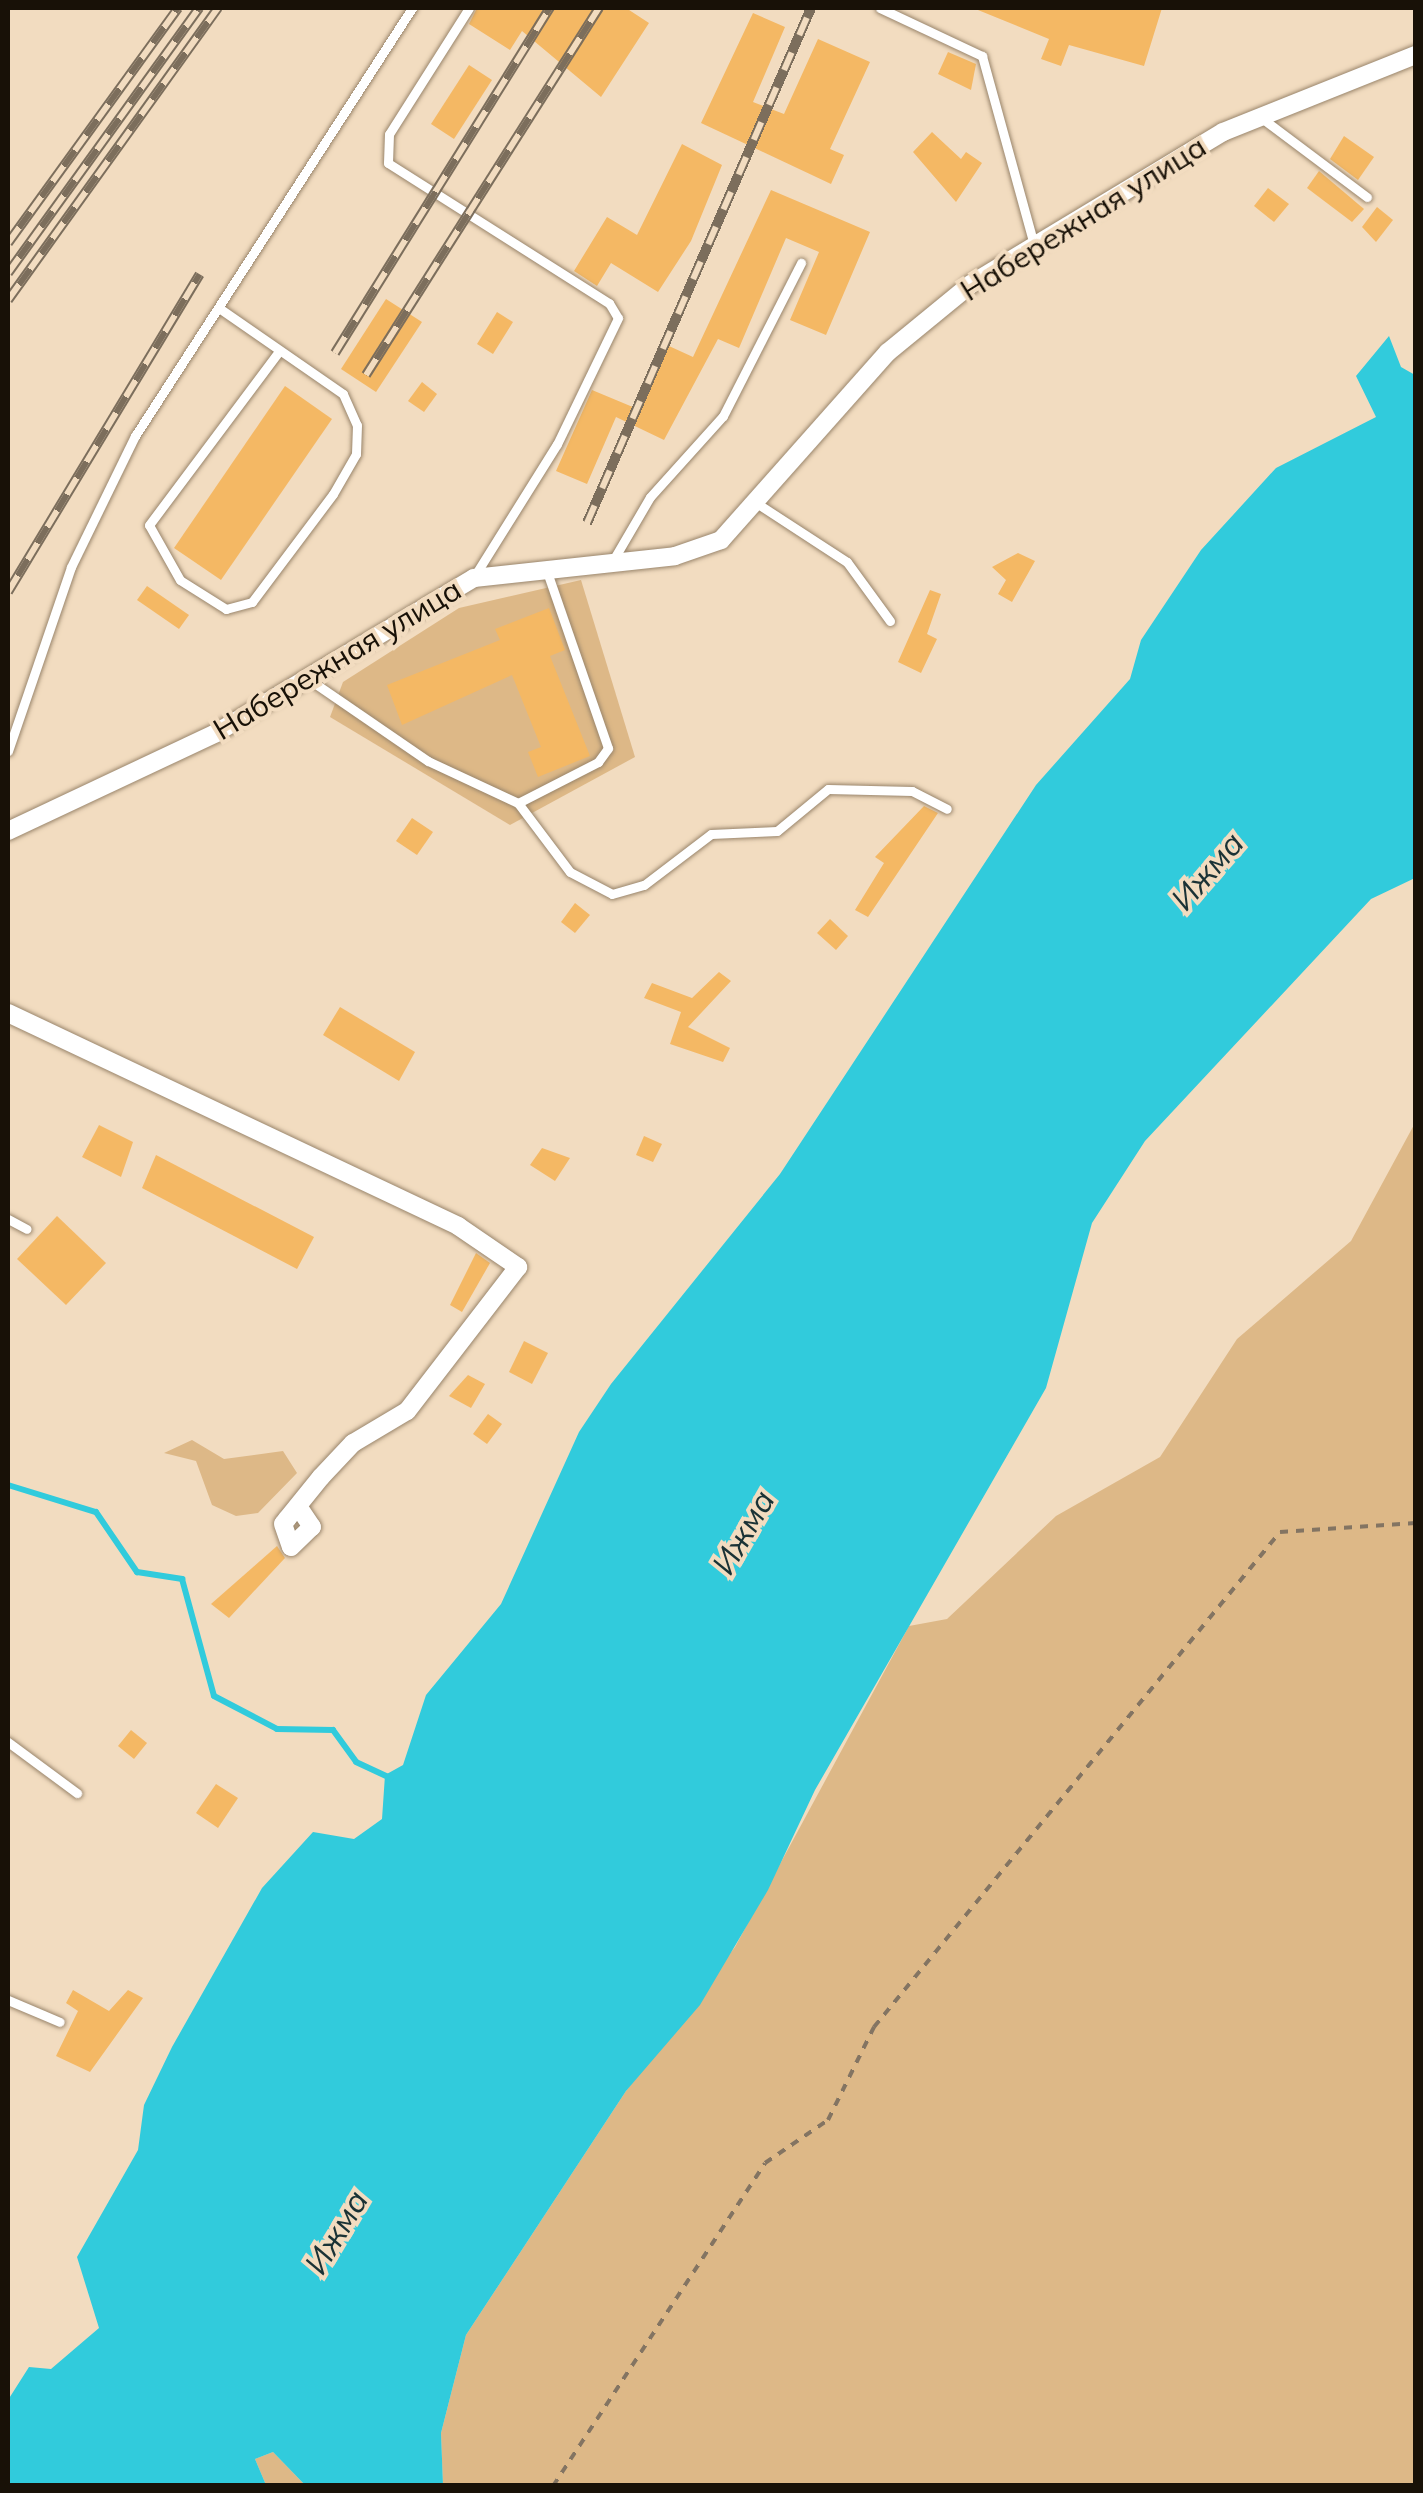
<!DOCTYPE html>
<meta charset="utf-8">
<style>
body{margin:0}
#map{position:relative;width:1423px;height:2493px;overflow:hidden;background:#f2dcc0;font-family:Mulish,sans-serif}
div>[style]{position:absolute}
.green>*{inset:0;background:#ddb887}
.water>*{inset:0;background:#31cbdc}
.stream>*{height:6px;margin:-3px;padding:0 3px;transform-origin:3px;border-radius:3px;background:#31cbdc}
.building>*{inset:0;background:#f4b864}
.path>*{height:4px;margin-top:-2px;transform-origin:0;background:repeating-linear-gradient(90deg,#837462 0 8px,transparent 0 16px)}
.roads{filter:drop-shadow(0 0 2px #99856b) drop-shadow(0 0 2px #99856b)}
.lane>*{height:9px;margin:-4.5px;padding:0 4.5px;transform-origin:4.5px;border-radius:4.5px;background:#fff}
.street>*{height:18px;margin:-9px;padding:0 9px;transform-origin:9px;border-radius:9px;background:#fff}
.rail>*{height:10px;margin-top:-5px;transform-origin:0;background:repeating-linear-gradient(90deg,#f2dcc0 0 19px,#7c6e5c 0 38px);box-sizing:border-box;border-block:2px solid #7c6e5c}
span{translate:-50% -50%;white-space:nowrap;text-align:center;line-height:1.15;-webkit-text-stroke:8px #f2dcc0;paint-order:stroke}
.street-label{font-size:30px;color:#181107}
.water-label{font-size:32px;color:#1a3235;font-style:italic}
.frame{position:absolute;inset:0;border:10px solid #181107;pointer-events:none}
</style>
<div id="map">
<div class="green">
<div style="clip-path:polygon(581px 580px,635px 757px,510px 825px,330px 717px,343px 682px,459px 608px)"></div>
<div style="clip-path:polygon(1415px 1123px,1415px 2485px,443px 2486px,441px 2433px,466px 2335px,626px 2091px,735px 1947px,909px 1626px,947px 1619px,1056px 1516px,1160px 1457px,1237px 1339px,1351px 1241px)"></div>
<div style="clip-path:polygon(192px 1440px,224px 1459px,283px 1451px,297px 1473px,258px 1513px,236px 1516px,212px 1505px,196px 1461px,164px 1453px)"></div>
<div style="clip-path:polygon(273px 2452px,305px 2485px,266px 2485px,255px 2459px)"></div>
</div>
<div class="water">
<div style="clip-path:polygon(1389px 336px,1401px 367px,1415px 375px,1415px 878px,1371px 899px,1145px 1141px,1092px 1223px,1046px 1388px,815px 1790px,768px 1890px,700px 2005px,626px 2091px,466px 2335px,441px 2433px,443px 2485px,305px 2485px,273px 2452px,255px 2459px,266px 2485px,8px 2485px,8px 2400px,29px 2367px,51px 2369px,99px 2328px,77px 2257px,138px 2150px,144px 2105px,172px 2047px,262px 1888px,313px 1832px,354px 1839px,382px 1819px,385px 1775px,403px 1765px,426px 1695px,501px 1604px,579px 1432px,611px 1384px,780px 1174px,1036px 785px,1130px 679px,1141px 640px,1201px 550px,1276px 468px,1376px 417px,1356px 376px)"></div>
</div>
<div class="stream">
<div style="left:8px;top:1485px;width:92px;rotate:17.1deg"></div>
<div style="left:96px;top:1512px;width:73px;rotate:55.7deg"></div>
<div style="left:137px;top:1572px;width:46px;rotate:8.8deg"></div>
<div style="left:182px;top:1579px;width:121px;rotate:74.7deg"></div>
<div style="left:214px;top:1696px;width:71px;rotate:27.6deg"></div>
<div style="left:277px;top:1729px;width:56px;rotate:1deg"></div>
<div style="left:333px;top:1730px;width:39px;rotate:54deg"></div>
<div style="left:356px;top:1762px;width:38px;rotate:25deg"></div>
</div>
<div class="building">
<div style="clip-path:polygon(477px 8px,626px 8px,649px 23px,601px 97px,522px 31px,510px 50px,469px 24px)"></div>
<div style="clip-path:polygon(973px 8px,1162px 8px,1144px 66px,1069px 45px,1061px 66px,1041px 59px,1049px 39px)"></div>
<div style="clip-path:polygon(753px 13px,785px 27px,753px 102px,784px 114px,818px 39px,870px 62px,830px 149px,844px 155px,831px 184px,701px 123px)"></div>
<div style="clip-path:polygon(948px 52px,976px 64px,971px 90px,938px 74px)"></div>
<div style="clip-path:polygon(469px 65px,492px 80px,454px 139px,431px 124px)"></div>
<div style="clip-path:polygon(932px 132px,961px 159px,966px 152px,982px 163px,956px 202px,913px 152px)"></div>
<div style="clip-path:polygon(1344px 136px,1374px 157px,1358px 180px,1330px 159px)"></div>
<div style="clip-path:polygon(682px 144px,722px 165px,691px 241px,658px 292px,611px 263px,597px 286px,574px 271px,607px 217px,637px 235px)"></div>
<div style="clip-path:polygon(1319px 171px,1364px 209px,1352px 222px,1307px 188px)"></div>
<div style="clip-path:polygon(1268px 188px,1289px 204px,1274px 222px,1254px 206px)"></div>
<div style="clip-path:polygon(771px 190px,870px 232px,826px 335px,790px 320px,819px 252px,786px 238px,739px 348px,718px 339px,664px 440px,616px 417px,587px 484px,556px 471px,592px 390px,640px 410px,669px 346px,693px 357px)"></div>
<div style="clip-path:polygon(1377px 207px,1393px 220px,1376px 242px,1362px 227px)"></div>
<div style="clip-path:polygon(386px 299px,422px 322px,376px 392px,341px 369px)"></div>
<div style="clip-path:polygon(497px 312px,513px 322px,493px 354px,477px 344px)"></div>
<div style="clip-path:polygon(422px 382px,437px 394px,424px 412px,408px 401px)"></div>
<div style="clip-path:polygon(285px 386px,332px 419px,221px 580px,174px 548px)"></div>
<div style="clip-path:polygon(1018px 553px,1035px 561px,1012px 602px,998px 594px,1006px 580px,992px 567px)"></div>
<div style="clip-path:polygon(147px 586px,189px 615px,179px 629px,137px 600px)"></div>
<div style="clip-path:polygon(930px 590px,941px 594px,927px 634px,937px 639px,921px 673px,898px 662px)"></div>
<div style="clip-path:polygon(549px 608px,565px 650px,550px 656px,590px 756px,538px 777px,528px 752px,541px 747px,512px 675px,402px 725px,387px 685px,500px 640px,495px 629px)"></div>
<div style="clip-path:polygon(924px 806px,938px 813px,868px 917px,855px 910px,884px 863px,875px 857px)"></div>
<div style="clip-path:polygon(412px 818px,433px 832px,417px 855px,396px 841px)"></div>
<div style="clip-path:polygon(575px 903px,590px 915px,575px 933px,561px 922px)"></div>
<div style="clip-path:polygon(830px 919px,848px 936px,836px 950px,817px 933px)"></div>
<div style="clip-path:polygon(719px 972px,731px 981px,688px 1027px,730px 1048px,723px 1062px,670px 1044px,681px 1012px,644px 998px,652px 983px,692px 998px)"></div>
<div style="clip-path:polygon(340px 1007px,415px 1052px,399px 1081px,323px 1035px)"></div>
<div style="clip-path:polygon(99px 1125px,133px 1142px,121px 1177px,82px 1157px)"></div>
<div style="clip-path:polygon(644px 1136px,662px 1144px,653px 1162px,636px 1155px)"></div>
<div style="clip-path:polygon(542px 1148px,570px 1158px,555px 1181px,530px 1165px)"></div>
<div style="clip-path:polygon(156px 1155px,314px 1237px,297px 1269px,142px 1188px)"></div>
<div style="clip-path:polygon(57px 1216px,106px 1263px,66px 1305px,17px 1259px)"></div>
<div style="clip-path:polygon(476px 1253px,490px 1263px,462px 1312px,450px 1305px)"></div>
<div style="clip-path:polygon(524px 1341px,548px 1353px,532px 1384px,509px 1372px)"></div>
<div style="clip-path:polygon(468px 1375px,485px 1384px,471px 1408px,449px 1396px)"></div>
<div style="clip-path:polygon(488px 1414px,502px 1424px,487px 1444px,473px 1434px)"></div>
<div style="clip-path:polygon(277px 1546px,285px 1558px,229px 1618px,211px 1604px)"></div>
<div style="clip-path:polygon(131px 1730px,147px 1743px,134px 1759px,118px 1746px)"></div>
<div style="clip-path:polygon(216px 1784px,238px 1798px,218px 1828px,196px 1813px)"></div>
<div style="clip-path:polygon(73px 1990px,109px 2011px,128px 1990px,143px 1998px,90px 2072px,56px 2056px,78px 2011px,66px 2003px)"></div>
</div>
<div class="path">
<div style="left:553px;top:2486px;width:386px;rotate:-56.7deg"></div>
<div style="left:765px;top:2163px;width:76px;rotate:-34.3deg"></div>
<div style="left:828px;top:2120px;width:104px;rotate:-63.7deg"></div>
<div style="left:874px;top:2027px;width:640px;rotate:-50.64deg"></div>
<div style="left:1280px;top:1532px;width:136px;rotate:-3.8deg"></div>
</div>
<div class="roads">
<div class="lane">
<div style="left:469px;top:8px;width:149px;rotate:122.4deg"></div>
<div style="left:389px;top:134px;width:29px;rotate:92deg"></div>
<div style="left:388px;top:163px;width:262px;rotate:32.4deg"></div>
<div style="left:609px;top:303px;width:17px;rotate:59deg"></div>
<div style="left:618px;top:318px;width:140px;rotate:115.8deg"></div>
<div style="left:557px;top:444px;width:155px;rotate:122deg"></div>
<div style="left:880px;top:8px;width:113px;rotate:25.2deg"></div>
<div style="left:982px;top:56px;width:192px;rotate:74.6deg"></div>
<div style="left:1259px;top:116px;width:135px;rotate:36.9deg"></div>
<div style="left:219px;top:308px;width:151px;rotate:34.7deg"></div>
<div style="left:343px;top:394px;width:34px;rotate:66deg"></div>
<div style="left:357px;top:425px;width:29px;rotate:92deg"></div>
<div style="left:356px;top:454px;width:46px;rotate:119.9deg"></div>
<div style="left:333px;top:494px;width:135px;rotate:126.9deg"></div>
<div style="left:252px;top:602px;width:27px;rotate:165deg"></div>
<div style="left:226px;top:609px;width:54px;rotate:-147.8deg"></div>
<div style="left:180px;top:580px;width:63px;rotate:-119.4deg"></div>
<div style="left:149px;top:525px;width:217px;rotate:-53.2deg"></div>
<div style="left:758px;top:504px;width:106px;rotate:33.1deg"></div>
<div style="left:847px;top:562px;width:73px;rotate:53.9deg"></div>
<div style="left:612px;top:562px;width:75px;rotate:-59.7deg"></div>
<div style="left:650px;top:497px;width:109px;rotate:-48deg"></div>
<div style="left:723px;top:416px;width:172px;rotate:-63deg"></div>
<div style="left:310px;top:680px;width:143px;rotate:34.5deg"></div>
<div style="left:428px;top:761px;width:99px;rotate:25deg"></div>
<div style="left:518px;top:803px;width:86px;rotate:53deg"></div>
<div style="left:570px;top:872px;width:47px;rotate:27.6deg"></div>
<div style="left:612px;top:894px;width:33px;rotate:-16deg"></div>
<div style="left:644px;top:885px;width:84px;rotate:-37.3deg"></div>
<div style="left:711px;top:834px;width:66px;rotate:-2.6deg"></div>
<div style="left:777px;top:831px;width:66px;rotate:-39.5deg"></div>
<div style="left:828px;top:789px;width:84px;rotate:1.4deg"></div>
<div style="left:912px;top:791px;width:39px;rotate:27deg"></div>
<div style="left:8px;top:751px;width:194px;rotate:-71.1deg"></div>
<div style="left:71px;top:567px;width:146px;rotate:-64deg"></div>
<div style="left:135px;top:436px;width:510px;rotate:-57.09deg"></div>
<div style="left:518px;top:803px;width:90px;rotate:-27.1deg"></div>
<div style="left:598px;top:762px;width:17px;rotate:-54deg"></div>
<div style="left:608px;top:748px;width:189px;rotate:-109.1deg"></div>
<div style="left:8px;top:1219px;width:21px;rotate:28deg"></div>
<div style="left:8px;top:1742px;width:86px;rotate:36.5deg"></div>
<div style="left:8px;top:2000px;width:56px;rotate:22.9deg"></div>
</div>
<div class="street">
<div style="left:8px;top:831px;width:230px;rotate:-25.2deg"></div>
<div style="left:216px;top:733px;width:301px;rotate:-31deg"></div>
<div style="left:474px;top:578px;width:202px;rotate:-6.2deg"></div>
<div style="left:675px;top:556px;width:49px;rotate:-19.2deg"></div>
<div style="left:721px;top:540px;width:251px;rotate:-48.4deg"></div>
<div style="left:888px;top:352px;width:107px;rotate:-39.3deg"></div>
<div style="left:971px;top:284px;width:294px;rotate:-31.1deg"></div>
<div style="left:1223px;top:132px;width:208px;rotate:-21.8deg"></div>
<div style="left:8px;top:1013px;width:498px;rotate:25.3deg"></div>
<div style="left:458px;top:1226px;width:73px;rotate:34.3deg"></div>
<div style="left:518px;top:1267px;width:182px;rotate:127.6deg"></div>
<div style="left:407px;top:1411px;width:63px;rotate:149.3deg"></div>
<div style="left:353px;top:1443px;width:47px;rotate:133.3deg"></div>
<div style="left:321px;top:1477px;width:54px;rotate:129deg"></div>
<div style="left:287px;top:1519px;width:6px;rotate:129deg"></div>
<div style="left:283px;top:1524px;width:24px;rotate:71deg"></div>
<div style="left:291px;top:1547px;width:29px;rotate:-44deg"></div>
<div style="left:312px;top:1527px;width:25px;rotate:-124deg"></div>
</div>
</div>
<div class="rail">
<div style="left:8px;top:243px;width:290px;rotate:-54.1deg"></div>
<div style="left:8px;top:273px;width:327px;rotate:-54.2deg"></div>
<div style="left:8px;top:300px;width:360px;rotate:-54.3deg"></div>
<div style="left:335px;top:353px;width:407px;rotate:-58.1deg"></div>
<div style="left:366px;top:375px;width:435px;rotate:-57.6deg"></div>
<div style="left:587px;top:523px;width:562px;rotate:-66.49deg"></div>
<div style="left:8px;top:592px;width:371px;rotate:-58.9deg"></div>
</div>
<div class="street-label">
<span style="left:1083px;top:218px;rotate:-32deg">Набережная улица</span>
<span style="left:337px;top:659px;rotate:-31deg">Набережная улица</span>
</div>
<div class="water-label">
<span style="left:1207px;top:871px;rotate:-49deg">Ижма</span>
<span style="left:743px;top:1532px;rotate:-60deg">Ижма</span>
<span style="left:336px;top:2232px;rotate:-59deg">Ижма</span>
</div>
<div class="frame"></div>
</div>
